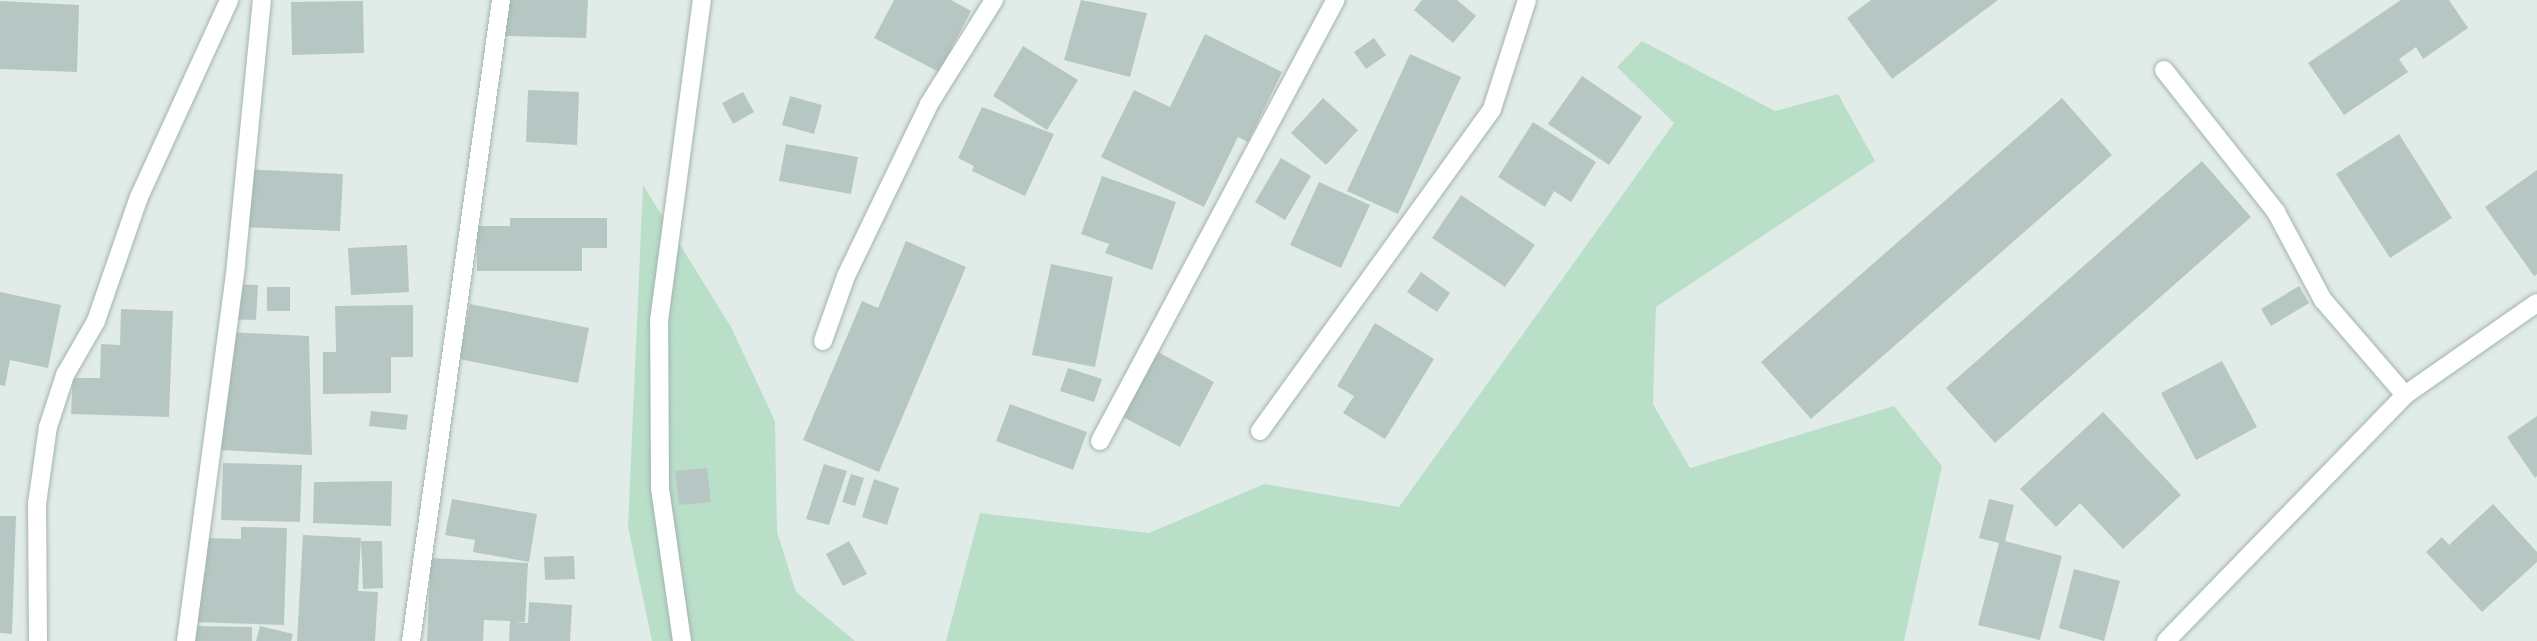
<!DOCTYPE html>
<style>
body{margin:0}
#map{position:relative;width:2537px;height:641px;overflow:hidden;background:#e1ece9;font-family:"Sofia Sans Condensed",sans-serif}
div>[style]{position:absolute}
.green>*{inset:0;background:#b9dfc9}
.building>*{inset:0;background:#b6c7c3}
.roads{filter:drop-shadow(0 0 2px #a3b4b1) drop-shadow(0 0 2px #a3b4b1)}
.minor>*{height:18px;margin:-9px;padding:0 9px;transform-origin:9px;border-radius:9px;background:#fff}
span{translate:-50% -50%;white-space:nowrap;text-align:center;line-height:1.15;-webkit-text-stroke:6px #f2f9f6;paint-order:stroke}
</style>
<div id="map">
<div class="green">
<div style="clip-path:polygon(1642px 41px,1775px 111px,1838px 94px,1875px 161px,1656px 307px,1653px 404px,1690px 468px,1894px 406px,1942px 466px,1904px 641px,946px 641px,980px 513px,1149px 533px,1264px 484px,1399px 507px,1674px 123px,1617px 67px)"></div>
<div style="clip-path:polygon(643px 185px,731px 327px,775px 421px,777px 532px,796px 592px,855px 641px,652px 641px,628px 527px)"></div>
</div>
<div class="building">
<div style="clip-path:polygon(507px 0,588px 0,586px 38px,506px 36px)"></div>
<div style="clip-path:polygon(894px 0,951px 0,971px 11px,939px 72px,874px 38px)"></div>
<div style="clip-path:polygon(1081px 0,1147px 13px,1130px 77px,1064px 60px)"></div>
<div style="clip-path:polygon(1422px 0,1457px 0,1476px 16px,1453px 43px,1414px 10px)"></div>
<div style="clip-path:polygon(1871px 0,1998px 0,1892px 79px,1847px 18px)"></div>
<div style="clip-path:polygon(2401px 0,2449px 0,2468px 28px,2423px 59px,2416px 47px,2399px 59px,2408px 72px,2344px 115px,2308px 63px)"></div>
<div style="clip-path:polygon(0 1px,79px 5px,77px 72px,0 69px)"></div>
<div style="clip-path:polygon(363px 1px,364px 53px,292px 55px,291px 2px)"></div>
<div style="clip-path:polygon(1205px 34px,1282px 72px,1248px 142px,1238px 137px,1204px 207px,1101px 157px,1134px 90px,1170px 107px)"></div>
<div style="clip-path:polygon(1374px 38px,1386px 55px,1366px 69px,1354px 52px)"></div>
<div style="clip-path:polygon(1023px 46px,1078px 80px,1047px 130px,993px 96px)"></div>
<div style="clip-path:polygon(1410px 54px,1461px 77px,1398px 214px,1347px 191px)"></div>
<div style="clip-path:polygon(1582px 76px,1642px 117px,1609px 165px,1548px 124px)"></div>
<div style="clip-path:polygon(528px 90px,579px 92px,577px 145px,526px 142px)"></div>
<div style="clip-path:polygon(743px 92px,754px 112px,733px 124px,722px 103px)"></div>
<div style="clip-path:polygon(790px 96px,822px 105px,814px 134px,782px 125px)"></div>
<div style="clip-path:polygon(1323px 98px,1358px 130px,1326px 165px,1291px 133px)"></div>
<div style="clip-path:polygon(2062px 98px,2112px 155px,1811px 419px,1761px 362px)"></div>
<div style="clip-path:polygon(982px 107px,1054px 134px,1025px 196px,972px 171px,974px 166px,958px 158px)"></div>
<div style="clip-path:polygon(1533px 122px,1596px 162px,1571px 202px,1554px 191px,1545px 207px,1498px 177px)"></div>
<div style="clip-path:polygon(2399px 134px,2452px 218px,2390px 258px,2336px 174px)"></div>
<div style="clip-path:polygon(786px 144px,858px 157px,851px 194px,779px 181px)"></div>
<div style="clip-path:polygon(1281px 158px,1311px 176px,1285px 220px,1255px 202px)"></div>
<div style="clip-path:polygon(2202px 161px,2251px 217px,1995px 443px,1946px 388px)"></div>
<div style="clip-path:polygon(246px 169px,343px 174px,340px 231px,243px 227px)"></div>
<div style="clip-path:polygon(2537px 170px,2537px 274px,2534px 276px,2485px 207px)"></div>
<div style="clip-path:polygon(1102px 176px,1176px 202px,1152px 270px,1105px 253px,1109px 244px,1081px 234px)"></div>
<div style="clip-path:polygon(1319px 182px,1370px 205px,1341px 268px,1290px 245px)"></div>
<div style="clip-path:polygon(1461px 195px,1535px 245px,1505px 287px,1432px 238px)"></div>
<div style="clip-path:polygon(510px 218px,607px 218px,607px 248px,582px 248px,582px 271px,477px 271px,477px 226px,510px 226px)"></div>
<div style="clip-path:polygon(906px 241px,966px 267px,879px 472px,803px 440px,862px 301px,878px 308px)"></div>
<div style="clip-path:polygon(407px 245px,409px 292px,351px 295px,348px 248px)"></div>
<div style="clip-path:polygon(1051px 264px,1113px 277px,1095px 367px,1032px 355px)"></div>
<div style="clip-path:polygon(1421px 272px,1450px 293px,1437px 312px,1407px 292px)"></div>
<div style="clip-path:polygon(227px 284px,258px 285px,256px 320px,226px 319px)"></div>
<div style="clip-path:polygon(2299px 286px,2309px 303px,2271px 326px,2261px 309px)"></div>
<div style="clip-path:polygon(267px 287px,290px 287px,290px 311px,267px 311px)"></div>
<div style="clip-path:polygon(0 292px,61px 305px,48px 368px,10px 360px,5px 386px,0 385px)"></div>
<div style="clip-path:polygon(470px 304px,589px 328px,578px 383px,459px 359px)"></div>
<div style="clip-path:polygon(413px 305px,413px 357px,391px 357px,391px 393px,323px 394px,323px 352px,336px 352px,335px 306px)"></div>
<div style="clip-path:polygon(121px 309px,173px 311px,169px 417px,71px 414px,73px 378px,100px 378px,101px 344px,120px 345px)"></div>
<div style="clip-path:polygon(1375px 323px,1434px 359px,1385px 439px,1343px 413px,1354px 396px,1337px 386px)"></div>
<div style="clip-path:polygon(226px 332px,309px 336px,312px 455px,221px 450px)"></div>
<div style="clip-path:polygon(1158px 352px,1214px 382px,1180px 447px,1123px 417px)"></div>
<div style="clip-path:polygon(2222px 361px,2257px 427px,2196px 460px,2161px 393px)"></div>
<div style="clip-path:polygon(1068px 368px,1102px 379px,1094px 402px,1060px 391px)"></div>
<div style="clip-path:polygon(1010px 404px,1087px 432px,1073px 470px,996px 441px)"></div>
<div style="clip-path:polygon(371px 411px,408px 415px,406px 430px,369px 426px)"></div>
<div style="clip-path:polygon(2103px 412px,2181px 495px,2123px 549px,2080px 503px,2056px 527px,2020px 489px)"></div>
<div style="clip-path:polygon(2537px 416px,2537px 476px,2535px 478px,2507px 437px)"></div>
<div style="clip-path:polygon(223px 463px,302px 465px,300px 522px,221px 520px)"></div>
<div style="clip-path:polygon(824px 464px,847px 471px,829px 525px,806px 519px)"></div>
<div style="clip-path:polygon(707px 468px,711px 502px,679px 505px,675px 471px)"></div>
<div style="clip-path:polygon(851px 474px,864px 478px,855px 506px,842px 502px)"></div>
<div style="clip-path:polygon(874px 479px,899px 488px,887px 525px,862px 517px)"></div>
<div style="clip-path:polygon(392px 481px,391px 526px,313px 523px,314px 482px)"></div>
<div style="clip-path:polygon(452px 499px,537px 514px,529px 562px,473px 552px,475px 540px,445px 535px)"></div>
<div style="clip-path:polygon(1989px 499px,2014px 505px,2005px 541px,2062px 556px,2040px 640px,1978px 625px,1999px 543px,1979px 538px)"></div>
<div style="clip-path:polygon(2493px 504px,2537px 552px,2537px 562px,2482px 612px,2426px 552px,2442px 537px,2449px 545px)"></div>
<div style="clip-path:polygon(0 516px,16px 516px,12px 634px,0 633px)"></div>
<div style="clip-path:polygon(241px 527px,287px 528px,284px 625px,192px 622px,193px 571px,206px 572px,207px 538px,241px 539px)"></div>
<div style="clip-path:polygon(303px 535px,361px 538px,358px 591px,378px 592px,375px 641px,297px 641px)"></div>
<div style="clip-path:polygon(361px 541px,382px 541px,383px 588px,363px 589px)"></div>
<div style="clip-path:polygon(849px 541px,867px 574px,843px 586px,826px 554px)"></div>
<div style="clip-path:polygon(574px 556px,575px 579px,545px 580px,544px 557px)"></div>
<div style="clip-path:polygon(431px 558px,528px 563px,525px 622px,513px 622px,528px 623px,529px 602px,572px 605px,570px 641px,509px 641px,510px 621px,484px 620px,483px 641px,427px 641px)"></div>
<div style="clip-path:polygon(2074px 569px,2120px 581px,2104px 641px,2059px 628px)"></div>
<div style="clip-path:polygon(194px 626px,252px 627px,252px 641px,193px 641px)"></div>
<div style="clip-path:polygon(260px 626px,293px 634px,291px 641px,256px 641px)"></div>
</div>
<div class="roads">
<div class="minor">
<div style="left:2164px;top:70px;width:181px;rotate:51.7deg"></div>
<div style="left:2276px;top:212px;width:100px;rotate:61.9deg"></div>
<div style="left:2323px;top:300px;width:125px;rotate:49.2deg"></div>
<div style="left:823px;top:341px;width:69px;rotate:-70.5deg"></div>
<div style="left:846px;top:276px;width:191px;rotate:-64.2deg"></div>
<div style="left:929px;top:104px;width:123px;rotate:-58deg"></div>
<div style="left:1260px;top:431px;width:397px;rotate:-54.2deg"></div>
<div style="left:1492px;top:109px;width:114px;rotate:-72.2deg"></div>
<div style="left:1100px;top:441px;width:500px;rotate:-61.9deg"></div>
<div style="left:38px;top:641px;width:137px;rotate:-90.4deg"></div>
<div style="left:37px;top:504px;width:78px;rotate:-81.9deg"></div>
<div style="left:48px;top:427px;width:55px;rotate:-71.9deg"></div>
<div style="left:65px;top:375px;width:62px;rotate:-60.1deg"></div>
<div style="left:96px;top:321px;width:131px;rotate:-70.9deg"></div>
<div style="left:139px;top:197px;width:217px;rotate:-65.4deg"></div>
<div style="left:186px;top:641px;width:380px;rotate:-82.4deg"></div>
<div style="left:236px;top:264px;width:265px;rotate:-84.4deg"></div>
<div style="left:411px;top:641px;width:647px;rotate:-82.01deg"></div>
<div style="left:682px;top:641px;width:155px;rotate:-98.2deg"></div>
<div style="left:660px;top:488px;width:167px;rotate:-90.3deg"></div>
<div style="left:659px;top:321px;width:324px;rotate:-82.4deg"></div>
<div style="left:2166px;top:641px;width:343px;rotate:-45.8deg"></div>
<div style="left:2405px;top:395px;width:161px;rotate:-34.9deg"></div>
</div>
</div>
</div>
